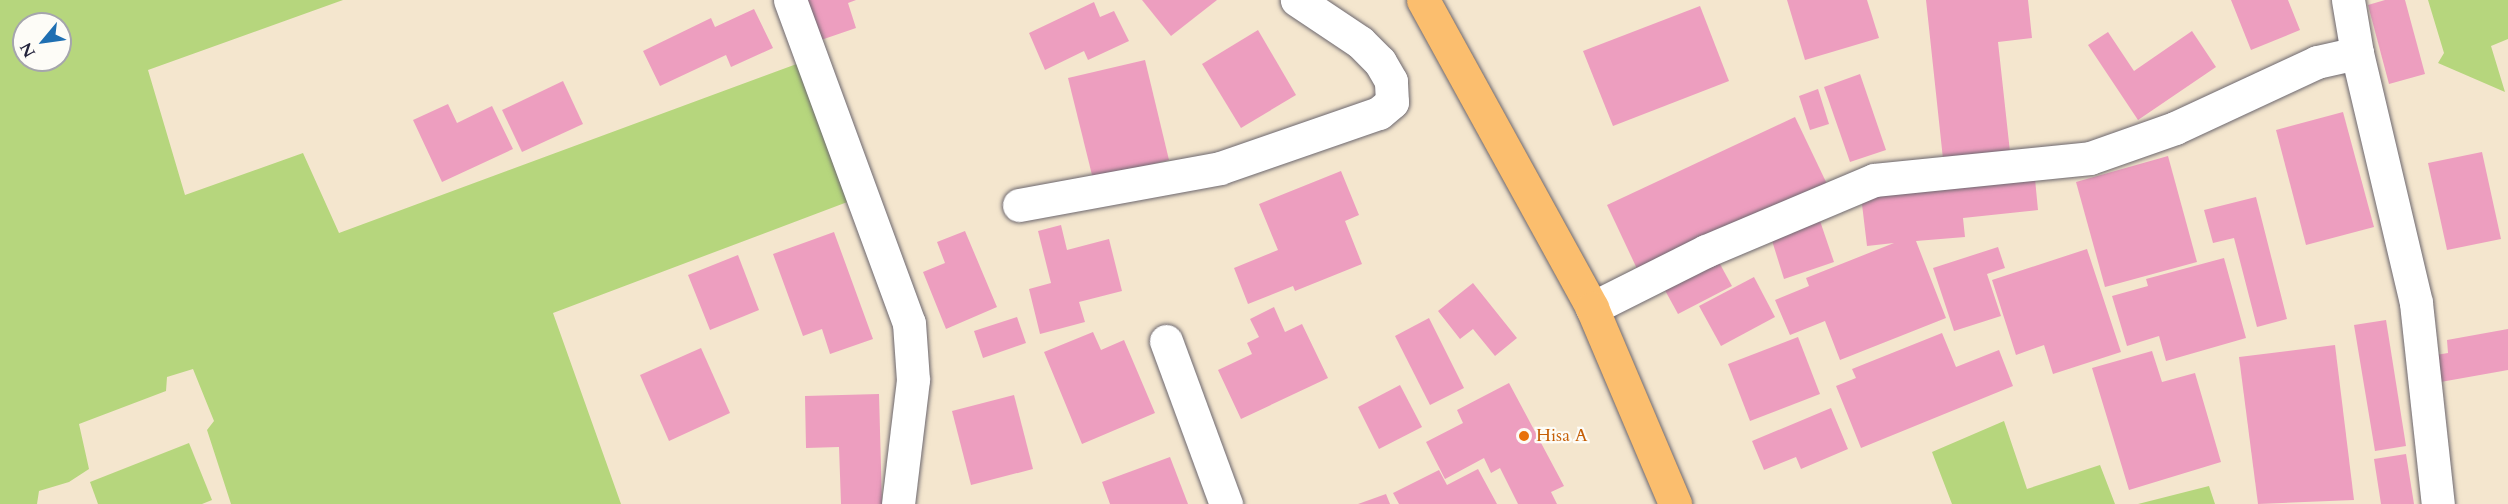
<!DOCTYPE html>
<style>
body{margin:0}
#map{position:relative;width:2508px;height:504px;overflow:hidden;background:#f4e6ce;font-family:Cardo,serif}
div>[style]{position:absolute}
.green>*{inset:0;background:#b6d67d}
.building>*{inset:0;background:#ed9ebf}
.roads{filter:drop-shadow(0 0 2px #6c676e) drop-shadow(0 0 2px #6c676e)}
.minor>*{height:33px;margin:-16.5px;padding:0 16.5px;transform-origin:16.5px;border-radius:16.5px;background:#fff}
.major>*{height:33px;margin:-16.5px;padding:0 16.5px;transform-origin:16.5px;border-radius:16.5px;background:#fbbe6e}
.dots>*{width:16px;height:16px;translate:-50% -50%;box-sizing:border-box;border:3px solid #fdfcf7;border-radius:50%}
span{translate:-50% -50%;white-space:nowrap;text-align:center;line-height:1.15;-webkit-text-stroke:4.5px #fdfcf7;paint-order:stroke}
.food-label{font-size:18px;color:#c56008}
.left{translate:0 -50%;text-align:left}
.north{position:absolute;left:12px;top:12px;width:60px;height:60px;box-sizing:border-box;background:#fdfcf7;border:2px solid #a5a5ac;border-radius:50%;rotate:241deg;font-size:16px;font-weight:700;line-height:24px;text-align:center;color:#22223b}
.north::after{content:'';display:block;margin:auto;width:21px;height:27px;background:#1f6fb2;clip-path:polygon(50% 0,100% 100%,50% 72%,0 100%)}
</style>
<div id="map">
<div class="green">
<div style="clip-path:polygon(evenodd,0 0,343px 0,148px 70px,185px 195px,303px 153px,339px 233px,802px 62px,850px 201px,553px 313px,621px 504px,231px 504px,207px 430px,214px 421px,193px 369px,167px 377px,166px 391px,79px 424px,89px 469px,69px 482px,39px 491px,37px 504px,0 504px,0 0,24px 24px,60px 24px,60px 60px,24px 60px,24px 24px)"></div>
<div style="clip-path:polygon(2428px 0,2508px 0,2508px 39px,2491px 46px,2505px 92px,2438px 63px,2444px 53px)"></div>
<div style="clip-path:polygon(2004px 421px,2027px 489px,2100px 465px,2115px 504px,1952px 504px,1932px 452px)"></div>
<div style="clip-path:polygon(189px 443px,212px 500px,202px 504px,98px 504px,90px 482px)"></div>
<div style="clip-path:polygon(2209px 486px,2215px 504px,2138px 504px)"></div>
</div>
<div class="building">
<div style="clip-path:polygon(806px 0,856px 0,848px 3px,856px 28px,821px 40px)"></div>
<div style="clip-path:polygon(1142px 0,1217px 0,1171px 36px)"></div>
<div style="clip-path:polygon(1787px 0,1867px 0,1879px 38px,1805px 60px)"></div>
<div style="clip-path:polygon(1926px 0,2028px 0,2032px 38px,1998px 42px,2010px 152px,1943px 159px)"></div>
<div style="clip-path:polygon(2231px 0,2288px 0,2300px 30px,2251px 50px)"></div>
<div style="clip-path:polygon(2385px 0,2405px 0,2425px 74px,2389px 84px,2368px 5px)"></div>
<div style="clip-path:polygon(1094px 2px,1100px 17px,1114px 11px,1129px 41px,1088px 60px,1084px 51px,1045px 70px,1029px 33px)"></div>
<div style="clip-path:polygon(1700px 6px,1729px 81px,1613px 126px,1583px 51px)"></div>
<div style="clip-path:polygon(754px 9px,773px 48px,731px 67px,726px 55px,660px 86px,643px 51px,711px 18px,715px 27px)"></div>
<div style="clip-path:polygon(1258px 30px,1296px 95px,1241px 128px,1202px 64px)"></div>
<div style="clip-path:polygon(2192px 31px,2216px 67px,2138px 120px,2088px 45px,2108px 32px,2134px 71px)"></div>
<div style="clip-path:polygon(1145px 60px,1169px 160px,1093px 179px,1068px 78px)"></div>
<div style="clip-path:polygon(1860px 74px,1886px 150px,1850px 162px,1824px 87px)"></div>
<div style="clip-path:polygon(563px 81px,583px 124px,522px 152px,502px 110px)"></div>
<div style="clip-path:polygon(1818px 89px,1829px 124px,1810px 130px,1799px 96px)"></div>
<div style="clip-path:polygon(448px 104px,457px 123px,492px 106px,513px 149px,442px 182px,413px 120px)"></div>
<div style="clip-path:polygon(2343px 112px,2374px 227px,2306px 245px,2276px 130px)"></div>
<div style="clip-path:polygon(1795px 117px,1827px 184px,1639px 273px,1607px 205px)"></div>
<div style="clip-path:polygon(2482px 152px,2501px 239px,2447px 250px,2428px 163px)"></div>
<div style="clip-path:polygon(2168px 156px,2197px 262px,2105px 287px,2076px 182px)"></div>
<div style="clip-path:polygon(1341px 171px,1359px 215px,1345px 221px,1362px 264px,1295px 291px,1293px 286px,1248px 304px,1234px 268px,1278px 250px,1259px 204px)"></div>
<div style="clip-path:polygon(2035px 179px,2038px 210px,1963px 218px,1965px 237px,1916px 241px,1946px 318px,1840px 360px,1825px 321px,1790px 335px,1775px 300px,1809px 286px,1806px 278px,1894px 243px,1867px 246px,1861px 196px)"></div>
<div style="clip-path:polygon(2256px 197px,2287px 319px,2257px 327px,2234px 238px,2213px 243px,2204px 210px)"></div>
<div style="clip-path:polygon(1818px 215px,1834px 262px,1784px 279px,1769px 231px)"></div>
<div style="clip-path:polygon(1061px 225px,1067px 250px,1109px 239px,1122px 291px,1079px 302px,1085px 322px,1040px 334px,1029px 289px,1051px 283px,1038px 231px)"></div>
<div style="clip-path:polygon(965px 231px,997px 307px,946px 329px,923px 272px,945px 263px,937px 242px)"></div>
<div style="clip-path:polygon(834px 232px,873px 339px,830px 354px,822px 329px,803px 336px,773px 254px)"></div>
<div style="clip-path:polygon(1998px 247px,2005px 268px,1987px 274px,2001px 316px,1954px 331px,1933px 268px)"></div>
<div style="clip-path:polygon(2087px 249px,2121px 352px,2053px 374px,2044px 345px,2016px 355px,1992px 280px)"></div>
<div style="clip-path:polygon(738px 255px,759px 310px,710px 330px,688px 275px)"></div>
<div style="clip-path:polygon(1715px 255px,1732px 286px,1678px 314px,1661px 283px)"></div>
<div style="clip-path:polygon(2224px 258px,2246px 338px,2166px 361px,2159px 336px,2127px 346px,2112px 296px,2148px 286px,2146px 279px)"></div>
<div style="clip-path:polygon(1754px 277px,1775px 317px,1721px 346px,1699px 306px)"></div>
<div style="clip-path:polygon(1473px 283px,1517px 338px,1495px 356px,1473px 329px,1460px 339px,1438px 311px)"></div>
<div style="clip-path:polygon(1274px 307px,1285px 332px,1302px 324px,1328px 378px,1241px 419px,1218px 370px,1252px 354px,1247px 343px,1259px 337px,1250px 319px)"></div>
<div style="clip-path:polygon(1017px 317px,1026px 343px,983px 358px,974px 331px)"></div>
<div style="clip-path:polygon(1429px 318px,1464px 388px,1430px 405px,1395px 336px)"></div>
<div style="clip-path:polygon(2386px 320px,2406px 446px,2375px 451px,2354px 325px)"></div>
<div style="clip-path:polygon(2508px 329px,2508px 370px,2435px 383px,2430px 356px,2448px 353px,2447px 340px)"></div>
<div style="clip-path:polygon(1093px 332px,1101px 350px,1124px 340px,1155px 413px,1082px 444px,1044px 352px)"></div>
<div style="clip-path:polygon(1942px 333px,1956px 367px,1999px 350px,2013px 386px,1861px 448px,1836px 386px,1856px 378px,1852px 369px)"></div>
<div style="clip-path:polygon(1798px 337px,1820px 394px,1750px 421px,1728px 364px)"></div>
<div style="clip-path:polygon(2335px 345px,2354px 500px,2258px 504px,2239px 357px)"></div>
<div style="clip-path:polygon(701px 348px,730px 413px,669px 441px,640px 375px)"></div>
<div style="clip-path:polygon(2152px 351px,2162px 382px,2195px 373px,2221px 462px,2129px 490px,2092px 368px)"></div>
<div style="clip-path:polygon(1509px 383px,1564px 486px,1551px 492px,1557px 504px,1518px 504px,1500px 468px,1491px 473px,1484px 458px,1445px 479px,1426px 442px,1463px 423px,1457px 410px)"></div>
<div style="clip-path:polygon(1400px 385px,1422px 427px,1379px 449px,1358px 407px)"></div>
<div style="clip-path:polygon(879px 394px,882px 504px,841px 504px,839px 447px,806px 448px,805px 396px)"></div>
<div style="clip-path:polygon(1014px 395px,1033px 469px,971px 485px,952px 411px)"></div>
<div style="clip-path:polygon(1831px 408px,1848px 449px,1801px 469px,1796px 457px,1764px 470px,1752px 441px)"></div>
<div style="clip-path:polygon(2406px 454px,2414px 504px,2381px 504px,2374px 459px)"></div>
<div style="clip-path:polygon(1170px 457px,1188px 504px,1110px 504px,1102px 482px)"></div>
<div style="clip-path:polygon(1478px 469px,1497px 504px,1399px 504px,1393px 493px,1439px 470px,1447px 485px)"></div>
<div style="clip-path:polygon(1386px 494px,1390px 504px,1358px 504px)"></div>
</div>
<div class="roads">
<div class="minor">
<div style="left:790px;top:0;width:344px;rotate:69.8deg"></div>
<div style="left:909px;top:323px;width:57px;rotate:86deg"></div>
<div style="left:913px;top:380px;width:125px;rotate:96.9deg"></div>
<div style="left:2348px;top:0;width:54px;rotate:80.4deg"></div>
<div style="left:2357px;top:53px;width:257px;rotate:76.7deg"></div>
<div style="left:2416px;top:303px;width:202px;rotate:83.8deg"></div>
<div style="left:1019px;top:205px;width:204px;rotate:-10.4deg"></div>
<div style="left:1220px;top:168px;width:168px;rotate:-19.1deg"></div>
<div style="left:1379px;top:113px;width:17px;rotate:-40deg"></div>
<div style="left:1392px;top:102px;width:21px;rotate:-93deg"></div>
<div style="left:1391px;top:81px;width:22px;rotate:-120deg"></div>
<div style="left:1380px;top:62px;width:28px;rotate:-135deg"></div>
<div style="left:1360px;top:42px;width:76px;rotate:-146.3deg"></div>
<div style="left:1592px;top:308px;width:127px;rotate:-26.6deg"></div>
<div style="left:1706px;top:251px;width:182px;rotate:-22.9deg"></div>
<div style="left:1874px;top:180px;width:217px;rotate:-5.8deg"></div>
<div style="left:2090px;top:158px;width:90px;rotate:-19.4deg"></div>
<div style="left:2175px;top:128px;width:157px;rotate:-24.9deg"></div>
<div style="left:2317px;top:62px;width:41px;rotate:-12.7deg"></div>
<div style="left:1166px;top:341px;width:174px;rotate:69.8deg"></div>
</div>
<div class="major">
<div style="left:1423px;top:0;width:351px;rotate:61.2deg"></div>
<div style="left:1592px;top:308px;width:213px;rotate:67deg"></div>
</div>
</div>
<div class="dots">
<div style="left:1524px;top:436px;background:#e8710a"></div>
</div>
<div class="food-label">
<span class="left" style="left:1536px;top:436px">Hisa A</span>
</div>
<div class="north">N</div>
</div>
